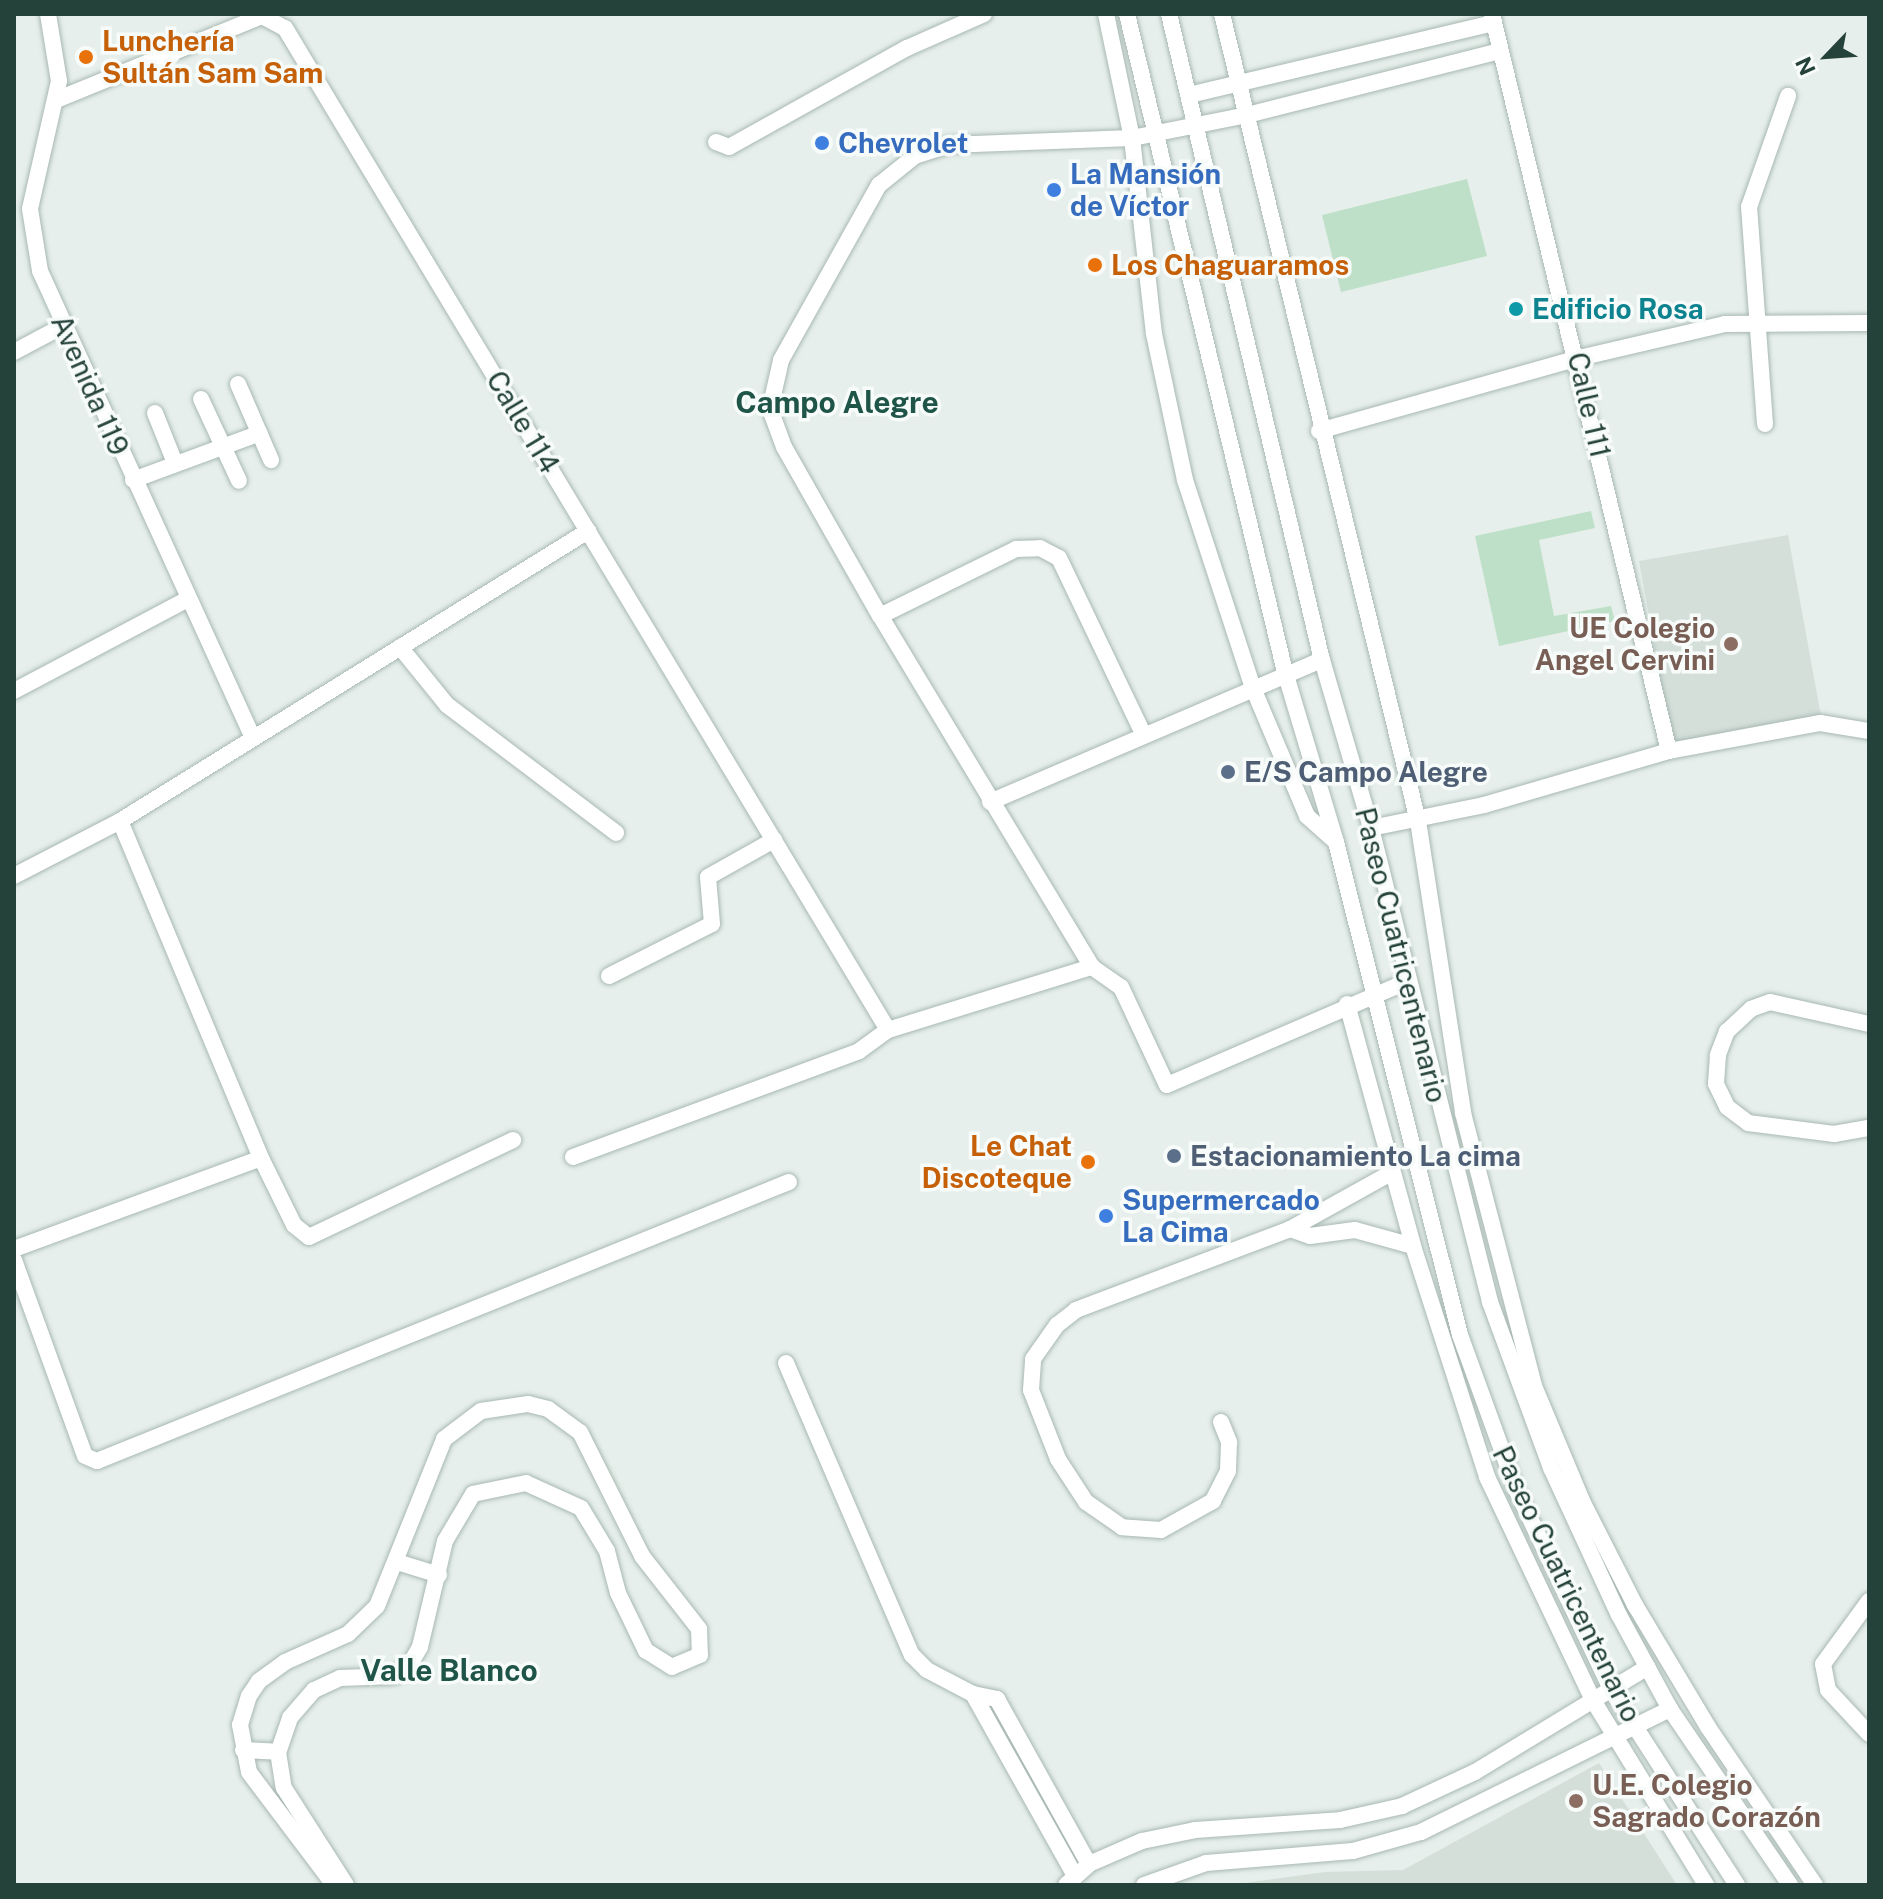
<!DOCTYPE html>
<meta charset="utf-8">
<style>
body{margin:0}
#map{position:relative;width:1883px;height:1899px;overflow:hidden;background:#e6efeb;font-family:"Public Sans",sans-serif}
div>[style]{position:absolute}
.built>*{inset:0;background:#d4dfda}
.green>*{inset:0;background:#bfe0c8}
.roads{filter:drop-shadow(0 0 2px #a8b8b2) drop-shadow(0 0 2px #a8b8b2)}
.minor>*{height:16px;margin:-8px;padding:0 8px;transform-origin:8px;border-radius:8px;background:#fff}
.dots>*{width:22px;height:22px;translate:-50% -50%;box-sizing:border-box;border:4px solid #f7fbf9;border-radius:50%}
span{translate:-50% -50%;white-space:nowrap;text-align:center;line-height:1.15;-webkit-text-stroke:7px #f7fbf9;paint-order:stroke}
.food-label{font-size:28px;color:#c56008;font-weight:700}
.left{translate:0 -50%;text-align:left}
.right{translate:-100% -50%;text-align:right}
.shop-label{font-size:28px;color:#366cbe;font-weight:700}
.culture-label{font-size:28px;color:#0d838f;font-weight:700}
.street-label{font-size:28px;color:#24423a}
.education-label{font-size:28px;color:#785e54;font-weight:700}
.service-label{font-size:28px;color:#4e5e75;font-weight:700}
.neighbourhood-label{font-size:30px;color:#1f5548;font-weight:700}
.frame{position:absolute;inset:0;border:16px solid #24423a;pointer-events:none}
.north{position:absolute;left:1787px;top:16px;width:80px;height:80px;-webkit-text-stroke:6px #f7fbf9;paint-order:stroke;rotate:245deg;font-size:22px;font-weight:700;line-height:32px;text-align:center;color:#24423a}
.north::after{content:'';display:block;margin:auto;width:28px;height:36px;background:#24423a;clip-path:polygon(50% 0,100% 100%,50% 72%,0 100%)}
</style>
<div id="map">
<div class="built">
<div style="clip-path:polygon(1788px 535px,1823px 727px,1674px 753px,1639px 561px)"></div>
<div style="clip-path:polygon(1599px 1763px,1677px 1885px,1231px 1885px,1325px 1872px,1403px 1870px)"></div>
</div>
<div class="green">
<div style="clip-path:polygon(1467px 179px,1487px 256px,1341px 292px,1322px 215px)"></div>
<div style="clip-path:polygon(1591px 511px,1595px 528px,1539px 540px,1554px 616px,1611px 606px,1615px 621px,1499px 646px,1475px 536px)"></div>
</div>
<div class="roads">
<div class="minor">
<div style="left:48px;top:14px;width:68px;rotate:80.7deg"></div>
<div style="left:59px;top:81px;width:131px;rotate:102.8deg"></div>
<div style="left:30px;top:209px;width:63px;rotate:80.8deg"></div>
<div style="left:40px;top:271px;width:513px;rotate:65.48deg"></div>
<div style="left:1106px;top:14px;width:127px;rotate:78.2deg"></div>
<div style="left:1132px;top:138px;width:197px;rotate:83.6deg"></div>
<div style="left:1154px;top:334px;width:149px;rotate:78deg"></div>
<div style="left:1185px;top:480px;width:219px;rotate:71.9deg"></div>
<div style="left:1253px;top:688px;width:139px;rotate:67.1deg"></div>
<div style="left:1307px;top:816px;width:38px;rotate:42deg"></div>
<div style="left:1127px;top:14px;width:677px;rotate:76.5deg"></div>
<div style="left:1285px;top:672px;width:177px;rotate:73.3deg"></div>
<div style="left:1336px;top:842px;width:508px;rotate:75.88deg"></div>
<div style="left:1460px;top:1335px;width:164px;rotate:70deg"></div>
<div style="left:1516px;top:1489px;width:224px;rotate:64.6deg"></div>
<div style="left:1612px;top:1691px;width:231px;rotate:57.2deg"></div>
<div style="left:1169px;top:14px;width:664px;rotate:76.68deg"></div>
<div style="left:1322px;top:660px;width:175px;rotate:73.7deg"></div>
<div style="left:1371px;top:828px;width:489px;rotate:75.9deg"></div>
<div style="left:1490px;top:1302px;width:177px;rotate:69.8deg"></div>
<div style="left:1551px;top:1468px;width:162px;rotate:65.2deg"></div>
<div style="left:1619px;top:1615px;width:107px;rotate:61.5deg"></div>
<div style="left:1670px;top:1709px;width:213px;rotate:55.7deg"></div>
<div style="left:1222px;top:14px;width:830px;rotate:76.35deg"></div>
<div style="left:1418px;top:821px;width:295px;rotate:81.2deg"></div>
<div style="left:1463px;top:1113px;width:282px;rotate:75.4deg"></div>
<div style="left:1534px;top:1386px;width:125px;rotate:67.3deg"></div>
<div style="left:1582px;top:1501px;width:117px;rotate:63deg"></div>
<div style="left:1635px;top:1605px;width:142px;rotate:59.1deg"></div>
<div style="left:1708px;top:1727px;width:191px;rotate:55.9deg"></div>
<div style="left:1492px;top:14px;width:758px;rotate:76.5deg"></div>
<div style="left:1189px;top:95px;width:313px;rotate:-13.3deg"></div>
<div style="left:56px;top:100px;width:222px;rotate:-22.2deg"></div>
<div style="left:262px;top:16px;width:26px;rotate:28deg"></div>
<div style="left:285px;top:28px;width:1169px;rotate:58.96deg"></div>
<div style="left:716px;top:142px;width:14px;rotate:21deg"></div>
<div style="left:729px;top:147px;width:204px;rotate:-29.1deg"></div>
<div style="left:907px;top:48px;width:84px;rotate:-23.8deg"></div>
<div style="left:14px;top:352px;width:55px;rotate:-28deg"></div>
<div style="left:238px;top:384px;width:83px;rotate:66.5deg"></div>
<div style="left:201px;top:399px;width:90px;rotate:65.1deg"></div>
<div style="left:155px;top:413px;width:54px;rotate:68.2deg"></div>
<div style="left:1765px;top:424px;width:218px;rotate:-94.2deg"></div>
<div style="left:1749px;top:207px;width:118px;rotate:-70.6deg"></div>
<div style="left:1319px;top:431px;width:270px;rotate:-15.7deg"></div>
<div style="left:1579px;top:358px;width:150px;rotate:-13.1deg"></div>
<div style="left:1725px;top:324px;width:144px;rotate:-0.4deg"></div>
<div style="left:133px;top:480px;width:135px;rotate:-20.3deg"></div>
<div style="left:880px;top:616px;width:152px;rotate:-26.2deg"></div>
<div style="left:1016px;top:549px;width:24px;rotate:-2deg"></div>
<div style="left:1040px;top:548px;width:21px;rotate:28deg"></div>
<div style="left:1059px;top:558px;width:194px;rotate:64.4deg"></div>
<div style="left:400px;top:647px;width:75px;rotate:51deg"></div>
<div style="left:447px;top:705px;width:212px;rotate:37.1deg"></div>
<div style="left:14px;top:691px;width:197px;rotate:-27.9deg"></div>
<div style="left:990px;top:802px;width:361px;rotate:-23.2deg"></div>
<div style="left:1371px;top:828px;width:115px;rotate:-11.5deg"></div>
<div style="left:1484px;top:805px;width:193px;rotate:-16.3deg"></div>
<div style="left:1669px;top:751px;width:154px;rotate:-10.5deg"></div>
<div style="left:1820px;top:723px;width:50px;rotate:9.3deg"></div>
<div style="left:14px;top:876px;width:119px;rotate:-27.4deg"></div>
<div style="left:120px;top:821px;width:551px;rotate:-31.78deg"></div>
<div style="left:1092px;top:967px;width:35px;rotate:35deg"></div>
<div style="left:1121px;top:987px;width:108px;rotate:64.9deg"></div>
<div style="left:1167px;top:1085px;width:260px;rotate:-23.3deg"></div>
<div style="left:609px;top:976px;width:115px;rotate:-26.8deg"></div>
<div style="left:712px;top:924px;width:47px;rotate:-94.9deg"></div>
<div style="left:708px;top:877px;width:76px;rotate:-29.3deg"></div>
<div style="left:1347px;top:1004px;width:251px;rotate:74.7deg"></div>
<div style="left:1413px;top:1246px;width:243px;rotate:72.2deg"></div>
<div style="left:1487px;top:1477px;width:249px;rotate:64.6deg"></div>
<div style="left:1594px;top:1702px;width:215px;rotate:58.5deg"></div>
<div style="left:1869px;top:1024px;width:101px;rotate:-167.5deg"></div>
<div style="left:1770px;top:1002px;width:20px;rotate:160deg"></div>
<div style="left:1751px;top:1009px;width:33px;rotate:137deg"></div>
<div style="left:1727px;top:1031px;width:26px;rotate:111deg"></div>
<div style="left:1718px;top:1055px;width:29px;rotate:94deg"></div>
<div style="left:1716px;top:1084px;width:25px;rotate:64deg"></div>
<div style="left:1727px;top:1107px;width:26px;rotate:37deg"></div>
<div style="left:1748px;top:1123px;width:87px;rotate:7.3deg"></div>
<div style="left:1834px;top:1134px;width:36px;rotate:-10deg"></div>
<div style="left:573px;top:1157px;width:305px;rotate:-20.3deg"></div>
<div style="left:859px;top:1051px;width:36px;rotate:-36deg"></div>
<div style="left:888px;top:1030px;width:214px;rotate:-17.2deg"></div>
<div style="left:1092px;top:967px;width:410px;rotate:-121.1deg"></div>
<div style="left:880px;top:616px;width:194px;rotate:-119.6deg"></div>
<div style="left:784px;top:447px;width:40px;rotate:-110.2deg"></div>
<div style="left:770px;top:409px;width:50px;rotate:-77.3deg"></div>
<div style="left:781px;top:360px;width:201px;rotate:-60.8deg"></div>
<div style="left:879px;top:185px;width:46px;rotate:-38.9deg"></div>
<div style="left:915px;top:156px;width:35px;rotate:-18deg"></div>
<div style="left:948px;top:145px;width:184px;rotate:-2.2deg"></div>
<div style="left:1132px;top:138px;width:117px;rotate:-11.3deg"></div>
<div style="left:1247px;top:115px;width:261px;rotate:-14.2deg"></div>
<div style="left:261px;top:1158px;width:75px;rotate:63.8deg"></div>
<div style="left:294px;top:1225px;width:19px;rotate:39deg"></div>
<div style="left:309px;top:1237px;width:226px;rotate:-25.4deg"></div>
<div style="left:1290px;top:1229px;width:21px;rotate:19deg"></div>
<div style="left:1310px;top:1236px;width:45px;rotate:-7.6deg"></div>
<div style="left:1355px;top:1230px;width:60px;rotate:15.4deg"></div>
<div style="left:14px;top:1249px;width:263px;rotate:-20.2deg"></div>
<div style="left:261px;top:1158px;width:365px;rotate:-112.7deg"></div>
<div style="left:14px;top:1260px;width:208px;rotate:70.1deg"></div>
<div style="left:85px;top:1456px;width:13px;rotate:23deg"></div>
<div style="left:97px;top:1461px;width:746px;rotate:-21.96deg"></div>
<div style="left:786px;top:1363px;width:318px;rotate:66.7deg"></div>
<div style="left:912px;top:1655px;width:21px;rotate:45deg"></div>
<div style="left:927px;top:1670px;width:52px;rotate:27.6deg"></div>
<div style="left:973px;top:1694px;width:25px;rotate:12deg"></div>
<div style="left:997px;top:1699px;width:189px;rotate:60.9deg"></div>
<div style="left:1221px;top:1422px;width:22px;rotate:68deg"></div>
<div style="left:1229px;top:1442px;width:29px;rotate:92deg"></div>
<div style="left:1228px;top:1471px;width:34px;rotate:117deg"></div>
<div style="left:1213px;top:1501px;width:60px;rotate:150.9deg"></div>
<div style="left:1161px;top:1530px;width:39px;rotate:-176deg"></div>
<div style="left:1122px;top:1527px;width:44px;rotate:-145.2deg"></div>
<div style="left:1086px;top:1502px;width:51px;rotate:-123.1deg"></div>
<div style="left:1058px;top:1459px;width:74px;rotate:-111.4deg"></div>
<div style="left:1031px;top:1390px;width:31px;rotate:-86deg"></div>
<div style="left:1033px;top:1359px;width:42px;rotate:-54.8deg"></div>
<div style="left:1057px;top:1325px;width:24px;rotate:-38deg"></div>
<div style="left:1076px;top:1310px;width:229px;rotate:-20.7deg"></div>
<div style="left:1290px;top:1229px;width:115px;rotate:-29deg"></div>
<div style="left:397px;top:1562px;width:44px;rotate:17.2deg"></div>
<div style="left:1869px;top:1601px;width:78px;rotate:126.1deg"></div>
<div style="left:1823px;top:1664px;width:26px;rotate:79deg"></div>
<div style="left:1828px;top:1690px;width:60px;rotate:47deg"></div>
<div style="left:973px;top:1694px;width:209px;rotate:60.7deg"></div>
<div style="left:243px;top:1750px;width:35px;rotate:3deg"></div>
<div style="left:334px;top:1885px;width:141px;rotate:-127deg"></div>
<div style="left:249px;top:1772px;width:48px;rotate:-100.8deg"></div>
<div style="left:240px;top:1725px;width:30px;rotate:-73deg"></div>
<div style="left:249px;top:1696px;width:18px;rotate:-56deg"></div>
<div style="left:259px;top:1681px;width:32px;rotate:-36deg"></div>
<div style="left:285px;top:1662px;width:69px;rotate:-24deg"></div>
<div style="left:348px;top:1634px;width:40px;rotate:-44deg"></div>
<div style="left:377px;top:1606px;width:180px;rotate:-68.1deg"></div>
<div style="left:444px;top:1439px;width:46px;rotate:-37.1deg"></div>
<div style="left:481px;top:1411px;width:48px;rotate:-8.5deg"></div>
<div style="left:528px;top:1404px;width:21px;rotate:14deg"></div>
<div style="left:548px;top:1409px;width:39px;rotate:36deg"></div>
<div style="left:580px;top:1432px;width:139px;rotate:63.4deg"></div>
<div style="left:642px;top:1556px;width:93px;rotate:52deg"></div>
<div style="left:699px;top:1629px;width:26px;rotate:88deg"></div>
<div style="left:700px;top:1655px;width:30px;rotate:157deg"></div>
<div style="left:672px;top:1667px;width:31px;rotate:-148deg"></div>
<div style="left:646px;top:1651px;width:64px;rotate:-115.8deg"></div>
<div style="left:618px;top:1593px;width:43px;rotate:-104.7deg"></div>
<div style="left:607px;top:1551px;width:50px;rotate:-121.2deg"></div>
<div style="left:581px;top:1508px;width:60px;rotate:-155.6deg"></div>
<div style="left:526px;top:1483px;width:54px;rotate:168.3deg"></div>
<div style="left:473px;top:1494px;width:55px;rotate:120.8deg"></div>
<div style="left:445px;top:1541px;width:109px;rotate:103.3deg"></div>
<div style="left:420px;top:1647px;width:20px;rotate:120deg"></div>
<div style="left:410px;top:1664px;width:20px;rotate:143deg"></div>
<div style="left:394px;top:1676px;width:54px;rotate:177.9deg"></div>
<div style="left:340px;top:1678px;width:29px;rotate:155deg"></div>
<div style="left:314px;top:1690px;width:37px;rotate:131deg"></div>
<div style="left:290px;top:1718px;width:36px;rotate:109deg"></div>
<div style="left:278px;top:1752px;width:36px;rotate:81deg"></div>
<div style="left:284px;top:1788px;width:115px;rotate:57.4deg"></div>
<div style="left:1066px;top:1885px;width:31px;rotate:-42deg"></div>
<div style="left:1089px;top:1864px;width:58px;rotate:-23.5deg"></div>
<div style="left:1142px;top:1841px;width:54px;rotate:-11.7deg"></div>
<div style="left:1195px;top:1830px;width:145px;rotate:-3.9deg"></div>
<div style="left:1340px;top:1820px;width:64px;rotate:-12.7deg"></div>
<div style="left:1402px;top:1806px;width:81px;rotate:-25deg"></div>
<div style="left:1475px;top:1772px;width:202px;rotate:-31.3deg"></div>
<div style="left:1144px;top:1885px;width:66px;rotate:-19.5deg"></div>
<div style="left:1206px;top:1863px;width:147px;rotate:-4.7deg"></div>
<div style="left:1353px;top:1851px;width:71px;rotate:-15.6deg"></div>
<div style="left:1421px;top:1832px;width:278px;rotate:-26.3deg"></div>
</div>
</div>
<div class="dots">
<div style="left:86px;top:57px;background:#e8710a"></div>
<div style="left:822px;top:143px;background:#3f7fe0"></div>
<div style="left:1054px;top:190px;background:#3f7fe0"></div>
<div style="left:1095px;top:265px;background:#e8710a"></div>
<div style="left:1516px;top:309px;background:#0f9aa8"></div>
<div style="left:1731px;top:644px;background:#8d6e63"></div>
<div style="left:1228px;top:772px;background:#5c6f8a"></div>
<div style="left:1174px;top:1156px;background:#5c6f8a"></div>
<div style="left:1088px;top:1162px;background:#e8710a"></div>
<div style="left:1106px;top:1216px;background:#3f7fe0"></div>
<div style="left:1576px;top:1801px;background:#8d6e63"></div>
</div>
<div class="food-label">
<span class="left" style="left:102px;top:57px">Lunchería<br>Sultán Sam Sam</span>
<span class="left" style="left:1111px;top:265px">Los Chaguaramos</span>
<span class="right" style="left:1072px;top:1162px">Le Chat<br>Discoteque</span>
</div>
<div class="shop-label">
<span class="left" style="left:838px;top:143px">Chevrolet</span>
<span class="left" style="left:1070px;top:190px">La Mansión<br>de Víctor</span>
<span class="left" style="left:1122px;top:1216px">Supermercado<br>La Cima</span>
</div>
<div class="culture-label">
<span class="left" style="left:1532px;top:309px">Edificio Rosa</span>
</div>
<div class="street-label">
<span style="left:90px;top:385px;rotate:66deg">Avenida 119</span>
<span style="left:1589px;top:405px;rotate:77deg">Calle 111</span>
<span style="left:523px;top:422px;rotate:59deg">Calle 114</span>
<span style="left:1401px;top:955px;rotate:76deg">Paseo Cuatricentenario</span>
<span style="left:1567px;top:1584px;rotate:64deg">Paseo Cuatricentenario</span>
</div>
<div class="education-label">
<span class="right" style="left:1715px;top:644px">UE Colegio<br>Angel Cervini</span>
<span class="left" style="left:1592px;top:1801px">U.E. Colegio<br>Sagrado Corazón</span>
</div>
<div class="service-label">
<span class="left" style="left:1244px;top:772px">E/S Campo Alegre</span>
<span class="left" style="left:1190px;top:1156px">Estacionamiento La cima</span>
</div>
<div class="neighbourhood-label">
<span style="left:837px;top:402px">Campo Alegre</span>
<span style="left:449px;top:1670px">Valle Blanco</span>
</div>
<div class="frame"></div>
<div class="north">N</div>
</div>
